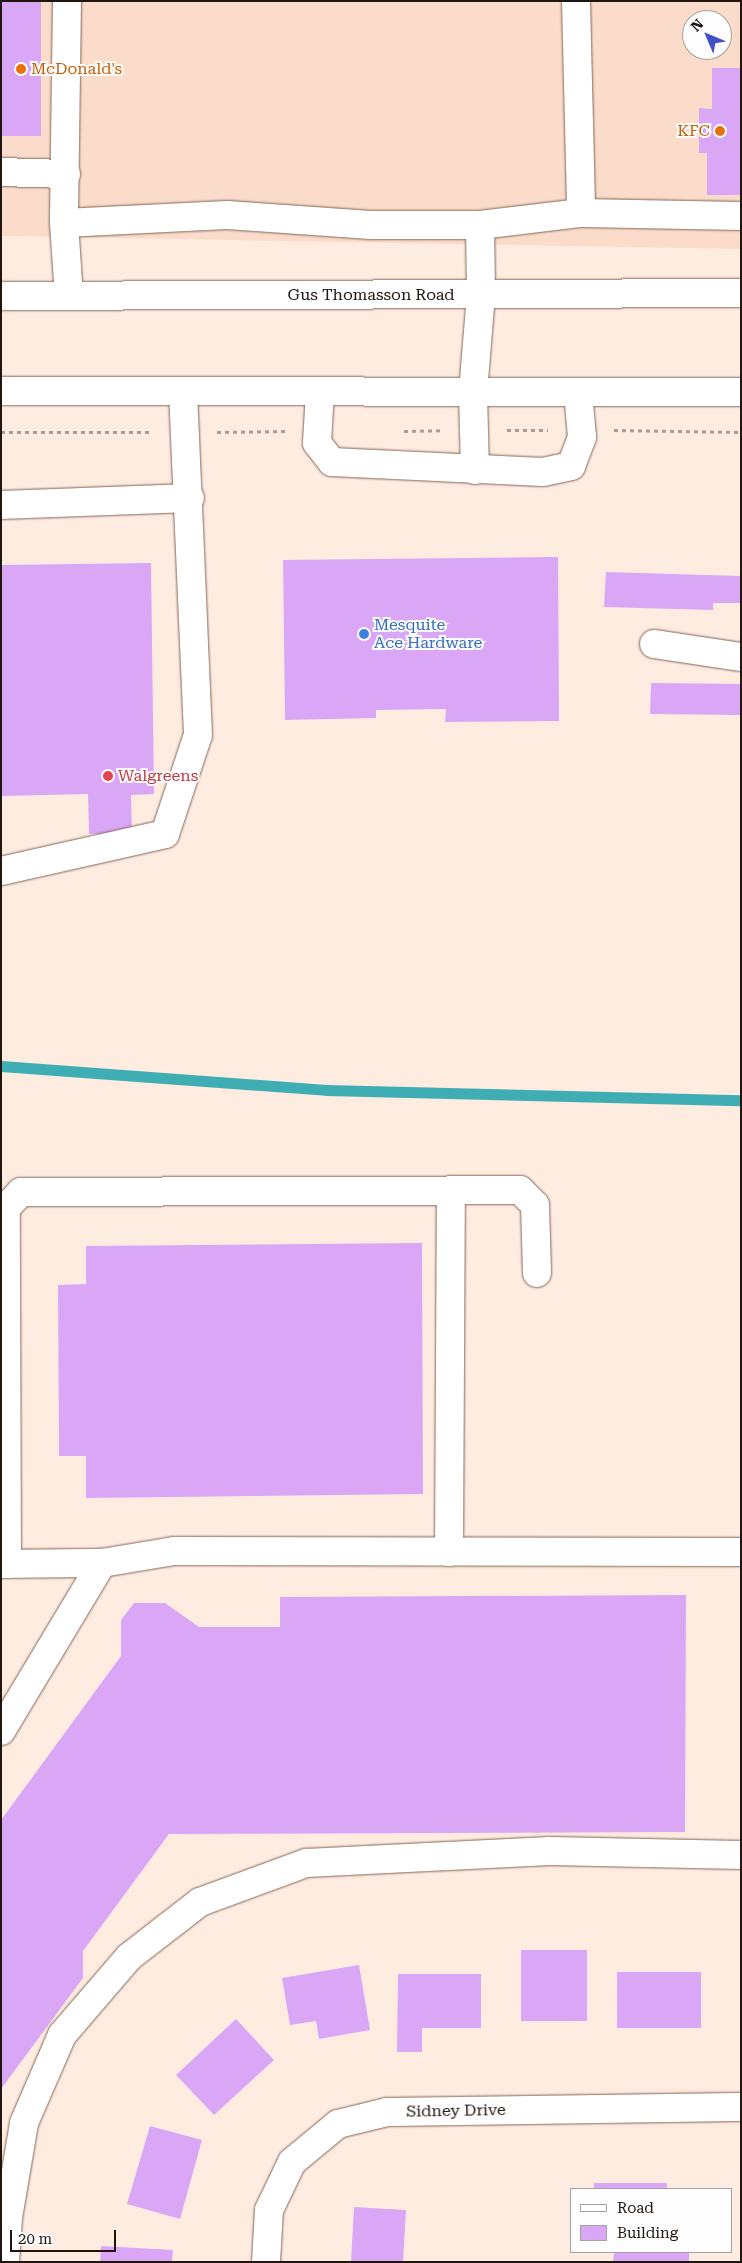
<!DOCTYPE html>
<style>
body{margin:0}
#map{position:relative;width:742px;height:2263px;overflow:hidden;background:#ffece0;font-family:"Roboto Serif",serif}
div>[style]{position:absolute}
.built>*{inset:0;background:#fbdcca}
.stream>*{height:11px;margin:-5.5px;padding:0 5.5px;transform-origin:5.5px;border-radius:5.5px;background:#3faeb4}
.building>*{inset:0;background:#daa6f6}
.path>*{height:3px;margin-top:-1.5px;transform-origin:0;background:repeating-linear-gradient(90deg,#ab9b91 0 4px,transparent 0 8px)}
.roads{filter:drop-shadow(0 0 1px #826757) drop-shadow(0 0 1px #826757)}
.minor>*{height:28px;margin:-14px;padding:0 14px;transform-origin:14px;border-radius:14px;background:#fff}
.major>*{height:28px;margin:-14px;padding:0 14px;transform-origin:14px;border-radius:14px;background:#fff}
.dots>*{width:14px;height:14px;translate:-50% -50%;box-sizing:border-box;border:2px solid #fdfdfd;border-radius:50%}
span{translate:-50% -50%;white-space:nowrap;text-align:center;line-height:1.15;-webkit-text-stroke:4px #fdfdfd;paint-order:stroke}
.food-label{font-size:16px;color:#c56008}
.left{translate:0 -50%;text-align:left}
.right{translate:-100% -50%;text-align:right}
.street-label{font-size:16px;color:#21160f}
.shop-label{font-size:16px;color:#366cbe}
.health-label{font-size:16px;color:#be3a42}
.frame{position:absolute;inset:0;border:2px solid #21160f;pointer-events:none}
.legend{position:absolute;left:570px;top:2188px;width:162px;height:65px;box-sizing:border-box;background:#fdfdfd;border:1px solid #a5a19e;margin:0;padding:6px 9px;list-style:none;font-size:15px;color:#21160f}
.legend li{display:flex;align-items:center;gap:10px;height:25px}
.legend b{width:25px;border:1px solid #a5a19e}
.north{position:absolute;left:682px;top:10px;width:50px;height:50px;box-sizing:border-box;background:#fdfdfd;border:1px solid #a5a19e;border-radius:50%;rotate:315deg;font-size:14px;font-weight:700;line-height:20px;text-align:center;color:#21160f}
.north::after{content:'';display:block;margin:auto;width:18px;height:22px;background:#4150c4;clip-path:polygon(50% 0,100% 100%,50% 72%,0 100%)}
.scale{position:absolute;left:10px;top:2230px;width:106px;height:22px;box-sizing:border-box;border:2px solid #21160f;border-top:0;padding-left:6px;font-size:15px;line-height:18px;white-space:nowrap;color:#21160f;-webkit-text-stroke:4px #fdfdfd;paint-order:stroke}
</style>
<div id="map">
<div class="built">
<div style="clip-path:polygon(evenodd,1px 1px,741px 1px,741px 249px,1px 236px,1px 1px,692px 20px,722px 20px,722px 50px,692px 50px,692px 20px)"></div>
</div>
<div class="stream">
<div style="left:1px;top:1066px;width:326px;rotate:4.2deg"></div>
<div style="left:326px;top:1090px;width:415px;rotate:1.4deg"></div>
</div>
<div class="building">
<div style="clip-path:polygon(1px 1px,41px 1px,41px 136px,1px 136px)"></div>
<div style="clip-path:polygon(712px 68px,741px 68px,741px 195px,707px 195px,707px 153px,699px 153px,699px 108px,712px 109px)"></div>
<div style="clip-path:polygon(558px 557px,559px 721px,445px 722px,446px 709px,376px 710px,376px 718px,285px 720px,283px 560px)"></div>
<div style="clip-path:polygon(151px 563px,154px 794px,131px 795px,132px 833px,89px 834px,88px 794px,1px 796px,1px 565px)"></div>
<div style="clip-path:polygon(606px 572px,741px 576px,741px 603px,713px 603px,713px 610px,604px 607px)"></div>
<div style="clip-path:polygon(651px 683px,741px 684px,741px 715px,650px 714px)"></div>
<div style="clip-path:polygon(422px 1243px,423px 1494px,86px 1498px,86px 1456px,59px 1456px,58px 1285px,86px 1284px,86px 1246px)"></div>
<div style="clip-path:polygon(686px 1595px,685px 1832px,169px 1834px,83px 1951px,83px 1978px,1px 2089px,1px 1820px,121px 1656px,121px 1620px,134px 1603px,165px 1603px,199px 1627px,280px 1627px,280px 1597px)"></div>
<div style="clip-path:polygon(521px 1950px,587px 1950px,587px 2021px,521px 2021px)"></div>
<div style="clip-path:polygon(359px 1965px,370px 2030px,319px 2039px,316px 2021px,290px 2025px,282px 1978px)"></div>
<div style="clip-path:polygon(617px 1972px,701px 1972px,701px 2028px,617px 2028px)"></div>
<div style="clip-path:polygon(398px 1974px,481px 1974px,481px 2028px,422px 2028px,422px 2052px,397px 2052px)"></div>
<div style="clip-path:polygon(236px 2019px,274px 2060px,214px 2115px,176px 2075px)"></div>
<div style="clip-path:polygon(150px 2126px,202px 2140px,180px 2219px,127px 2204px)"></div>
<div style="clip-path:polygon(594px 2183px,667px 2183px,667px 2189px,594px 2189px)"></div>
<div style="clip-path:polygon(354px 2207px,406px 2210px,403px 2262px,351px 2262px)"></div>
<div style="clip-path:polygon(101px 2246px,173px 2250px,172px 2262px,100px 2262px)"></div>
<div style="clip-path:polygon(614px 2252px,689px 2252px,689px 2262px,613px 2262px)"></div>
</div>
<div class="path">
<div style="left:507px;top:430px;width:41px"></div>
<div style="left:614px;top:430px;width:127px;rotate:0.9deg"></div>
<div style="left:404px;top:431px;width:39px;rotate:-1deg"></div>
<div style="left:1px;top:432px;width:152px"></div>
<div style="left:217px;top:432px;width:69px;rotate:-0.8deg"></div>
</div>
<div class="roads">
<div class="minor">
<div style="left:67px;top:1px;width:222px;rotate:90.8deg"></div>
<div style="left:64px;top:223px;width:73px;rotate:86.1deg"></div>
<div style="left:576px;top:1px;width:212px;rotate:88.6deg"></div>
<div style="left:1px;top:172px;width:65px;rotate:1.8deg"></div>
<div style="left:64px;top:223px;width:163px;rotate:-2.8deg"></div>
<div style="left:227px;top:215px;width:144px;rotate:4deg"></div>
<div style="left:371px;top:225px;width:109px"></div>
<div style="left:320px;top:392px;width:51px;rotate:93.4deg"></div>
<div style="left:317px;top:443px;width:24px;rotate:52deg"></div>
<div style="left:332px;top:462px;width:211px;rotate:2.7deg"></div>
<div style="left:543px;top:472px;width:29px;rotate:-12deg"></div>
<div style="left:571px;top:466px;width:31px;rotate:-69deg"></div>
<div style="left:582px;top:437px;width:45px;rotate:-95.1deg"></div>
<div style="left:475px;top:470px;width:78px;rotate:-91.5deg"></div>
<div style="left:473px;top:392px;width:98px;rotate:-85.3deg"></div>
<div style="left:481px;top:294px;width:69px;rotate:-90.8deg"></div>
<div style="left:480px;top:225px;width:102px;rotate:-6.8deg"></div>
<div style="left:581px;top:213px;width:160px;rotate:1.1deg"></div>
<div style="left:1px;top:505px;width:189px;rotate:-2.1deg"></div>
<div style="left:654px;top:644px;width:88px;rotate:8.5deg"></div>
<div style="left:1px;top:871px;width:168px;rotate:-12.7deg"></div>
<div style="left:165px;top:834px;width:104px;rotate:-71.6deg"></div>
<div style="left:198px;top:735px;width:344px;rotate:-92.5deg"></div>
<div style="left:449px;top:1552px;width:362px;rotate:-89.7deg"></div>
<div style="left:1px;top:1564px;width:101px;rotate:-0.6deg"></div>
<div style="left:7px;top:1564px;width:356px;rotate:-90.2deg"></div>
<div style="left:6px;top:1208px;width:22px;rotate:-47deg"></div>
<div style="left:21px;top:1192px;width:499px;rotate:-0.2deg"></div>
<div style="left:520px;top:1190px;width:21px;rotate:45deg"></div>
<div style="left:535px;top:1205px;width:68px;rotate:88.3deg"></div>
<div style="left:1px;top:1731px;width:196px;rotate:-59deg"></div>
<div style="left:102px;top:1563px;width:73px;rotate:-9.5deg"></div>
<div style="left:174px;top:1551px;width:567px;rotate:0.1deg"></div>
<div style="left:5px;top:2262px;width:44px;rotate:-86.1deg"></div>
<div style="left:8px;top:2218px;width:96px;rotate:-80.4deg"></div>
<div style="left:24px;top:2123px;width:96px;rotate:-66.6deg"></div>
<div style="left:62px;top:2035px;width:103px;rotate:-49.3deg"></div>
<div style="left:129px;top:1957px;width:90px;rotate:-37.8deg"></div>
<div style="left:200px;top:1902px;width:113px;rotate:-20.2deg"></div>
<div style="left:306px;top:1863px;width:244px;rotate:-2.8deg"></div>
<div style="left:550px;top:1851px;width:191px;rotate:1.2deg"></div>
<div style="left:266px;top:2262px;width:52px;rotate:-86.7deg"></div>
<div style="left:269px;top:2210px;width:53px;rotate:-64.4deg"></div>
<div style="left:292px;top:2162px;width:60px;rotate:-39.6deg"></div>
<div style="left:338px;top:2124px;width:50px;rotate:-13.8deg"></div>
<div style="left:387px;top:2112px;width:354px;rotate:-0.8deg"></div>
</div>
<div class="major">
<div style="left:1px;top:296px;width:740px;rotate:-0.23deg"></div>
<div style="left:1px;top:391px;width:740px;rotate:0.08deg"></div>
</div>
</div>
<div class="dots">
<div style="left:21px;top:69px;background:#e8710a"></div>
<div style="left:720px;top:131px;background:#e8710a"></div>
<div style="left:364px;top:634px;background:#3f7fe0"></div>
<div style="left:108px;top:776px;background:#e0444e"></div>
</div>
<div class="food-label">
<span class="left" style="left:31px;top:69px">McDonald's</span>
<span class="right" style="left:710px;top:131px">KFC</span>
</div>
<div class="street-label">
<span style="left:371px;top:295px">Gus Thomasson Road</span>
<span style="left:456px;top:2111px;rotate:-1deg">Sidney Drive</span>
</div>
<div class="shop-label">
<span class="left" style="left:374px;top:634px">Mesquite<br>Ace Hardware</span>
</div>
<div class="health-label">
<span class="left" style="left:118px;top:776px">Walgreens</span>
</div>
<div class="frame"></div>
<ul class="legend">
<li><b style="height:6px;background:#fff"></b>Road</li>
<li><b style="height:14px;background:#daa6f6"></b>Building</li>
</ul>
<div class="north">N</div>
<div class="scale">20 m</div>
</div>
